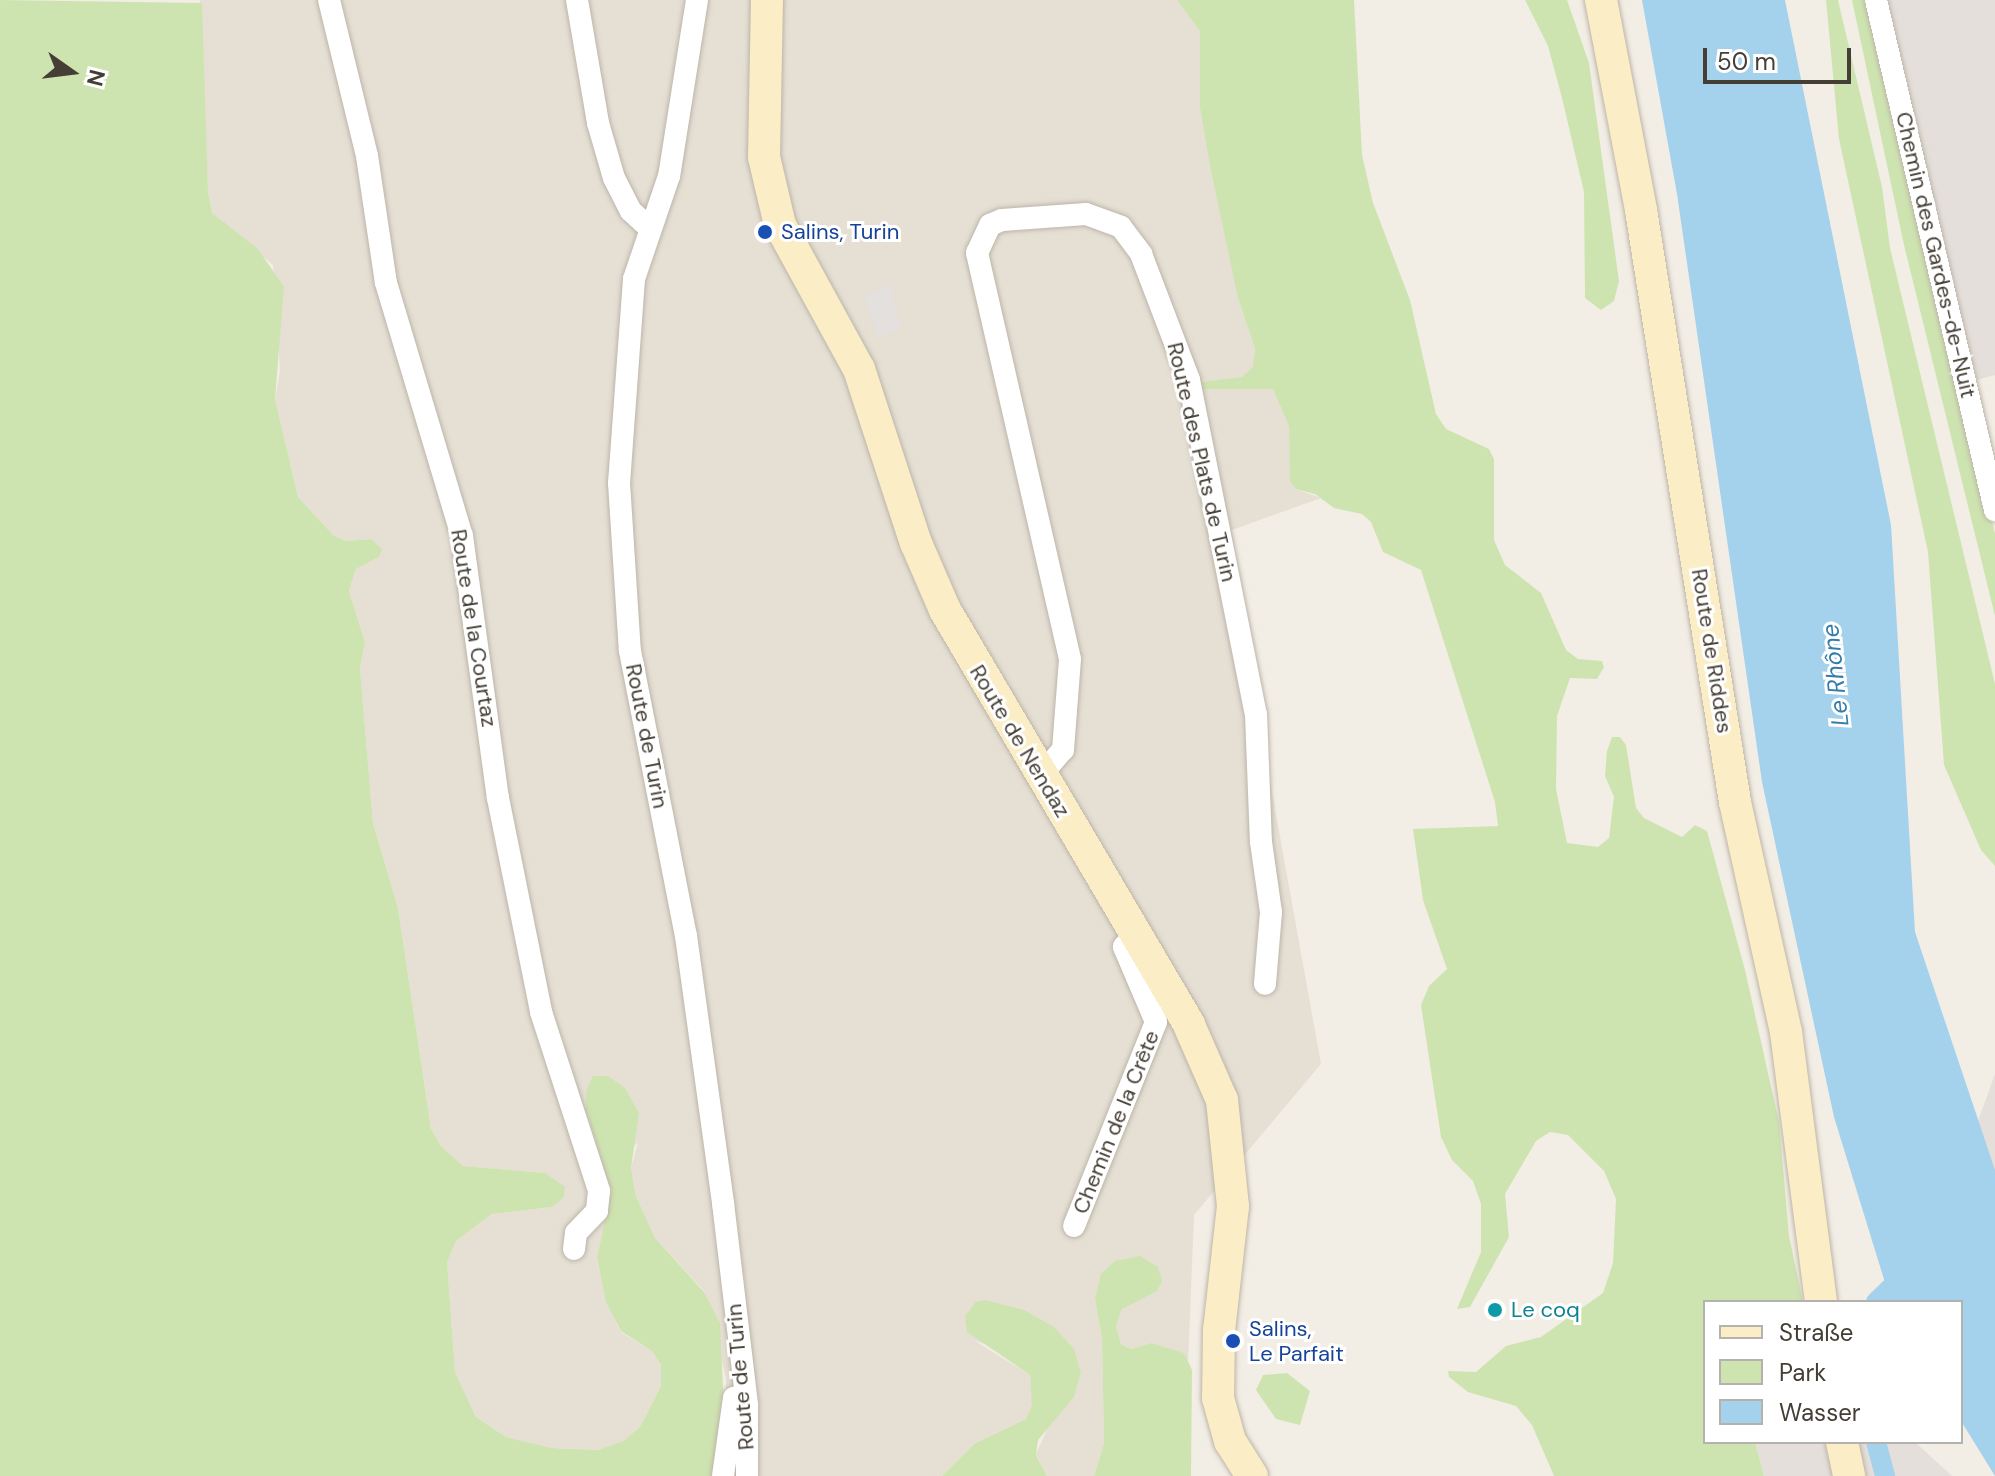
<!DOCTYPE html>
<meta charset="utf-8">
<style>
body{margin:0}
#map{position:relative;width:1995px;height:1476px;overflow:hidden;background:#f2eee5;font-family:"DM Sans",sans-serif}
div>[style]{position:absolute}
.residential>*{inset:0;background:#e5dfd4}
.industrial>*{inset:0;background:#e4dfda}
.green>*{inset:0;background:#cee4b0}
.parking>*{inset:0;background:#e3e0dd}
.water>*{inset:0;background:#a4d1ec}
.canal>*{height:20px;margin:-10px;padding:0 10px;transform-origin:10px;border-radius:10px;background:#a4d1ec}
.roads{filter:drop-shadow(0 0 2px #bdb5a9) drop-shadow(0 0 2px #bdb5a9)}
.street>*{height:22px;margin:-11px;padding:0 11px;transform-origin:11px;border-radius:11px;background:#fff}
.secondary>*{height:32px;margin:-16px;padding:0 16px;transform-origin:16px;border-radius:16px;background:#fbedc6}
.dots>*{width:22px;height:22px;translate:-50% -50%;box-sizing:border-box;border:4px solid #fff;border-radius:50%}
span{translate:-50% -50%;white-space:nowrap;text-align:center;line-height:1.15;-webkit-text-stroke:6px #fff;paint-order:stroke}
.transit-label{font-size:22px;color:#164399}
.left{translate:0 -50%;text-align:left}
.street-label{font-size:22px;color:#443e35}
.culture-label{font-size:22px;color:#0d838f}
.water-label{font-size:24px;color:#347caa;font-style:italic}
.legend{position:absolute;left:1703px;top:1300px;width:260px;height:144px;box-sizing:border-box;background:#fff;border:2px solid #b4b2ae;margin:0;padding:10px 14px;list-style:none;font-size:24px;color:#443e35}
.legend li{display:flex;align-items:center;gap:16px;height:40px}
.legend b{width:40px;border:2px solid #b4b2ae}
.north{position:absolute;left:32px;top:32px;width:80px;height:80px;-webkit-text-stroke:6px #fff;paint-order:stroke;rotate:104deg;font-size:22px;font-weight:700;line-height:32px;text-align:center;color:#443e35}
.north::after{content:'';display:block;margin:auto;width:28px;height:36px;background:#443e35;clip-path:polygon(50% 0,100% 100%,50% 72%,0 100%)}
.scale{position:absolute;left:1703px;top:48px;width:148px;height:36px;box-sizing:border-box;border:4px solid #443e35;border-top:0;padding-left:10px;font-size:24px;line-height:28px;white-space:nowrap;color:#443e35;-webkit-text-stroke:6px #fff;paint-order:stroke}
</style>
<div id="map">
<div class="residential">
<div style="clip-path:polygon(200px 0,1177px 0,1194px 20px,1200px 31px,1238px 298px,1255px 349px,1254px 368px,1242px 378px,1201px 382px,1273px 389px,1289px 427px,1291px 481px,1296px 489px,1321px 498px,1232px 530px,1253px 687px,1321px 1064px,1194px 1215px,1188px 1363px,1183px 1353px,1151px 1343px,1131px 1349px,1121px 1344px,1116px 1326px,1122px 1309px,1140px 1296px,1095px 1299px,1102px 1339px,1104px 1443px,1094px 1476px,1047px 1476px,1036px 1454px,1049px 1425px,1074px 1397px,1081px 1373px,975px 1341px,1030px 1375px,1033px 1405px,1026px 1419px,974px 1444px,942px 1476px,727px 1476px,726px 1378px,704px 1291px,655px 1238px,636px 1196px,631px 1168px,638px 1143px,605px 1164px,611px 1191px,597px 1259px,606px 1303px,621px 1332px,653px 1352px,661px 1365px,661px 1386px,640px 1427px,623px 1441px,598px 1450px,552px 1448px,506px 1437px,476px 1417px,455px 1372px,447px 1262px,456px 1241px,492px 1214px,552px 1207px,545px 1173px,463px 1166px,441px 1146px,431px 1127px,398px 908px,373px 823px,360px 669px,365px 642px,349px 591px,356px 569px,379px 557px,371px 539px,346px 541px,333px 535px,298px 497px,275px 399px,280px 371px,273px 265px,212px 213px,208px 191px)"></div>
</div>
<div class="industrial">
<div style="clip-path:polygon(1880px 0,1995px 0,1995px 375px,1977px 380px)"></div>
<div style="clip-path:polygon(1995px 1074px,1995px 1170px,1978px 1121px)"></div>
<div style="clip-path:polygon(1755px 1442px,1915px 1442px,1952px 1476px,1764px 1476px)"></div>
</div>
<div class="green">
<div style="clip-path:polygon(0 0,202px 3px,208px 191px,212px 213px,258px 249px,284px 287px,275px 399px,298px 497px,333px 535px,346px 541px,371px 539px,382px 549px,379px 557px,356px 569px,349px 591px,365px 642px,360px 669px,373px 823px,398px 908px,431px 1128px,441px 1146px,463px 1166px,545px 1173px,565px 1187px,564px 1197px,552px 1207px,492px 1214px,456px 1241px,447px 1262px,455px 1372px,476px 1417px,506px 1437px,552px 1448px,598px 1450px,623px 1441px,640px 1427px,661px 1386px,661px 1365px,653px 1352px,621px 1331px,606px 1303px,597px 1258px,611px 1191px,586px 1109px,586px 1091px,593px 1076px,608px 1076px,625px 1088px,639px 1113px,631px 1168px,636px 1196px,655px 1238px,704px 1292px,720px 1323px,727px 1476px,0 1476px)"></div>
<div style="clip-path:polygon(1177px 0,1354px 0,1362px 155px,1373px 203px,1410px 300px,1436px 414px,1446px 429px,1489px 449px,1494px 459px,1494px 540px,1505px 565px,1541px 593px,1566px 650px,1578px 659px,1602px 661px,1604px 667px,1597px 679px,1570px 678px,1557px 716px,1556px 789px,1567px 843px,1598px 847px,1609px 838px,1614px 797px,1605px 776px,1607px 751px,1612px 737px,1620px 737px,1626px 745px,1636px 808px,1644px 818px,1682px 837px,1695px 825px,1707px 831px,1745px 970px,1779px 1122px,1789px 1236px,1802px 1297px,1802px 1302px,1705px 1302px,1705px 1442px,1755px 1442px,1764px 1476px,1554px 1476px,1532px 1425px,1516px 1406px,1468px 1392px,1449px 1377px,1448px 1371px,1476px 1372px,1506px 1346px,1541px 1337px,1603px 1293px,1613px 1263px,1616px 1199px,1604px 1171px,1568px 1135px,1550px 1132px,1536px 1141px,1505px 1194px,1509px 1237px,1470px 1307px,1457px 1309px,1481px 1252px,1481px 1204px,1473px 1181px,1452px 1160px,1441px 1137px,1421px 1005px,1429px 986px,1447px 969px,1423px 900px,1413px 829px,1498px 826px,1495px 802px,1421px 570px,1383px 552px,1371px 522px,1362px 514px,1334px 508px,1315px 494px,1296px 489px,1290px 481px,1289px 427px,1273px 389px,1199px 389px,1201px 382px,1242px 377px,1253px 367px,1255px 349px,1238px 298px,1210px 166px,1200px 107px,1200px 31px)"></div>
<div style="clip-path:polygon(1525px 0,1567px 0,1589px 63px,1619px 281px,1614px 301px,1601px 310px,1585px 298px,1584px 192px,1562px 98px,1548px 46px)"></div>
<div style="clip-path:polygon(1826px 0,1838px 0,1882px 187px,1890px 248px,1995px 684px,1995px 866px,1981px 850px,1944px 765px,1928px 552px,1839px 139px)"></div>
<div style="clip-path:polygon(1852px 0,1872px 0,1995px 534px,1995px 616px,1904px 245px)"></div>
<div style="clip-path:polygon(1140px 1256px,1158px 1267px,1162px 1281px,1157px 1291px,1122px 1309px,1116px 1326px,1121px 1344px,1131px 1349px,1151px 1343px,1184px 1353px,1192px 1370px,1191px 1476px,1094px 1476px,1104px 1443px,1102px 1339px,1095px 1299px,1101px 1274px,1115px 1261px)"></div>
<div style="clip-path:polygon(985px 1300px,1024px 1310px,1054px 1327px,1074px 1349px,1081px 1373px,1074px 1397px,1038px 1440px,1036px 1455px,1047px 1476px,942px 1476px,974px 1444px,1026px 1419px,1032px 1405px,1030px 1375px,967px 1332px,965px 1316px,976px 1302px)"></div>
<div style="clip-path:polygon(1287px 1373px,1310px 1391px,1300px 1425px,1276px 1419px,1256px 1390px,1263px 1375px)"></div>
</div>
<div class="parking">
<div style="clip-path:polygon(889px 283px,902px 329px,879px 337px,864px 297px)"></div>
</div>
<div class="water">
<div style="clip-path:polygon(1642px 0,1785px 0,1891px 525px,1915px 932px,1995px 1170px,1995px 1476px,1961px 1421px,1961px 1302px,1891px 1302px,1834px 1117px,1762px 782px,1677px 194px)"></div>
</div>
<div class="canal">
<div style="left:1876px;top:1302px;width:40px;rotate:-44deg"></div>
<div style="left:1876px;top:1442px;width:35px;rotate:75deg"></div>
</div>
<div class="roads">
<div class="street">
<div style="left:329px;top:0;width:161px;rotate:76.3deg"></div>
<div style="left:367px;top:156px;width:128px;rotate:81.5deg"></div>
<div style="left:386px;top:283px;width:264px;rotate:73.3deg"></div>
<div style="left:462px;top:536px;width:264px;rotate:82.2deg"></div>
<div style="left:498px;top:798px;width:218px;rotate:78.6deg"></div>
<div style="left:541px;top:1012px;width:188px;rotate:72deg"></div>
<div style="left:599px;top:1191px;width:20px;rotate:96deg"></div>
<div style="left:597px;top:1211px;width:30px;rotate:134deg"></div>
<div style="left:576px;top:1233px;width:16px;rotate:97deg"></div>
<div style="left:577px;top:0;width:125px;rotate:80.3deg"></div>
<div style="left:598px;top:123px;width:57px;rotate:73.8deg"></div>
<div style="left:614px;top:178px;width:37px;rotate:63deg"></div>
<div style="left:631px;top:211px;width:26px;rotate:43deg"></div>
<div style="left:697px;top:0;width:178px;rotate:99deg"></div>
<div style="left:669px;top:176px;width:109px;rotate:108.8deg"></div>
<div style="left:634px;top:279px;width:205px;rotate:94.2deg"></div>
<div style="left:619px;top:483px;width:168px;rotate:86.3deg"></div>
<div style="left:630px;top:651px;width:290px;rotate:78.9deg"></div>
<div style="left:686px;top:936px;width:270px;rotate:82.1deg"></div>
<div style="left:723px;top:1203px;width:203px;rotate:83.2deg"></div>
<div style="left:747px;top:1405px;width:71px;rotate:90deg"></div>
<div style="left:1876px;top:0;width:524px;rotate:76.87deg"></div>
<div style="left:1040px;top:776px;width:35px;rotate:-49deg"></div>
<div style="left:1063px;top:750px;width:91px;rotate:-85.6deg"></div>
<div style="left:1070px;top:659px;width:417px;rotate:-102.9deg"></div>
<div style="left:977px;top:253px;width:31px;rotate:-65deg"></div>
<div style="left:990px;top:225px;width:13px;rotate:-23deg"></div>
<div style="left:1002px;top:220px;width:84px;rotate:-4.1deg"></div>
<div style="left:1086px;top:214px;width:37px;rotate:20deg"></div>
<div style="left:1121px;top:227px;width:34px;rotate:53deg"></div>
<div style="left:1141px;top:254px;width:135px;rotate:69.1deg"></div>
<div style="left:1189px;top:380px;width:341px;rotate:78.7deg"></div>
<div style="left:1256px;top:714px;width:128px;rotate:87.8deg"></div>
<div style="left:1261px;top:842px;width:71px;rotate:81.9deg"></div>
<div style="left:1271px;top:912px;width:72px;rotate:94.8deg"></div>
<div style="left:1074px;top:1226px;width:220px;rotate:-68.1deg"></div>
<div style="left:1156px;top:1022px;width:82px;rotate:-113.1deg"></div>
<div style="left:1124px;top:947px;width:18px;rotate:-52deg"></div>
<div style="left:723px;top:1476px;width:79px;rotate:-82deg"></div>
</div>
<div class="secondary">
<div style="left:767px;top:0;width:157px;rotate:91.1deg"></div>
<div style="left:764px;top:157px;width:70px;rotate:76.8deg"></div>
<div style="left:780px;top:225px;width:164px;rotate:61.3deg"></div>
<div style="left:859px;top:369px;width:183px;rotate:71.9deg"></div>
<div style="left:916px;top:543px;width:73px;rotate:66.6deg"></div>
<div style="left:945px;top:610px;width:481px;rotate:59.5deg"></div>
<div style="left:1189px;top:1025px;width:82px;rotate:66.3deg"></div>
<div style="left:1222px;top:1100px;width:107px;rotate:84.1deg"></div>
<div style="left:1233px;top:1206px;width:125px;rotate:96.4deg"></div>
<div style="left:1219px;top:1330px;width:68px;rotate:90.8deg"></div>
<div style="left:1218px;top:1398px;width:45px;rotate:74.4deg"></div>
<div style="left:1230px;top:1441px;width:41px;rotate:57.8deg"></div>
<div style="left:1601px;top:0;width:214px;rotate:79.2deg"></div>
<div style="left:1641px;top:210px;width:599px;rotate:80.98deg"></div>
<div style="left:1735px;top:802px;width:236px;rotate:77.5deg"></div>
<div style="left:1786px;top:1032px;width:272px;rotate:82.6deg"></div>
<div style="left:1842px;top:1442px;width:35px;rotate:78deg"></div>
</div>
</div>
<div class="dots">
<div style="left:765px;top:232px;background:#1a4fb4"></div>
<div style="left:1495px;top:1310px;background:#0f9aa8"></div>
<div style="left:1233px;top:1341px;background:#1a4fb4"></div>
</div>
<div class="transit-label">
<span class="left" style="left:781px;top:232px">Salins, Turin</span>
<span class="left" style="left:1249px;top:1341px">Salins,<br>Le Parfait</span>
</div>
<div class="street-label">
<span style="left:1936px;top:255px;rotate:77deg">Chemin des Gardes-de-Nuit</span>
<span style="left:1202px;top:462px;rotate:77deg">Route des Plats de Turin</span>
<span style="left:474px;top:628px;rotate:81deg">Route de la Courtaz</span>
<span style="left:1712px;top:651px;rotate:81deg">Route de Riddes</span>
<span style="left:647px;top:736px;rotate:79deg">Route de Turin</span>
<span style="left:1020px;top:741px;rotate:59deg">Route de Nendaz</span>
<span style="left:1116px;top:1122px;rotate:-68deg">Chemin de la Crête</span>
<span style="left:740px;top:1377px;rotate:-95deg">Route de Turin</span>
</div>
<div class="culture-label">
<span class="left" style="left:1511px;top:1310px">Le coq</span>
</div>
<div class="water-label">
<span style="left:1835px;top:675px;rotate:-96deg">Le Rhône</span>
</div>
<ul class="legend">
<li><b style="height:10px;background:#fbedc6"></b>Straße</li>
<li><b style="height:22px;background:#cee4b0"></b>Park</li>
<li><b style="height:22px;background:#a4d1ec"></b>Wasser</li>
</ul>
<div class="north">N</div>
<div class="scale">50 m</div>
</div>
